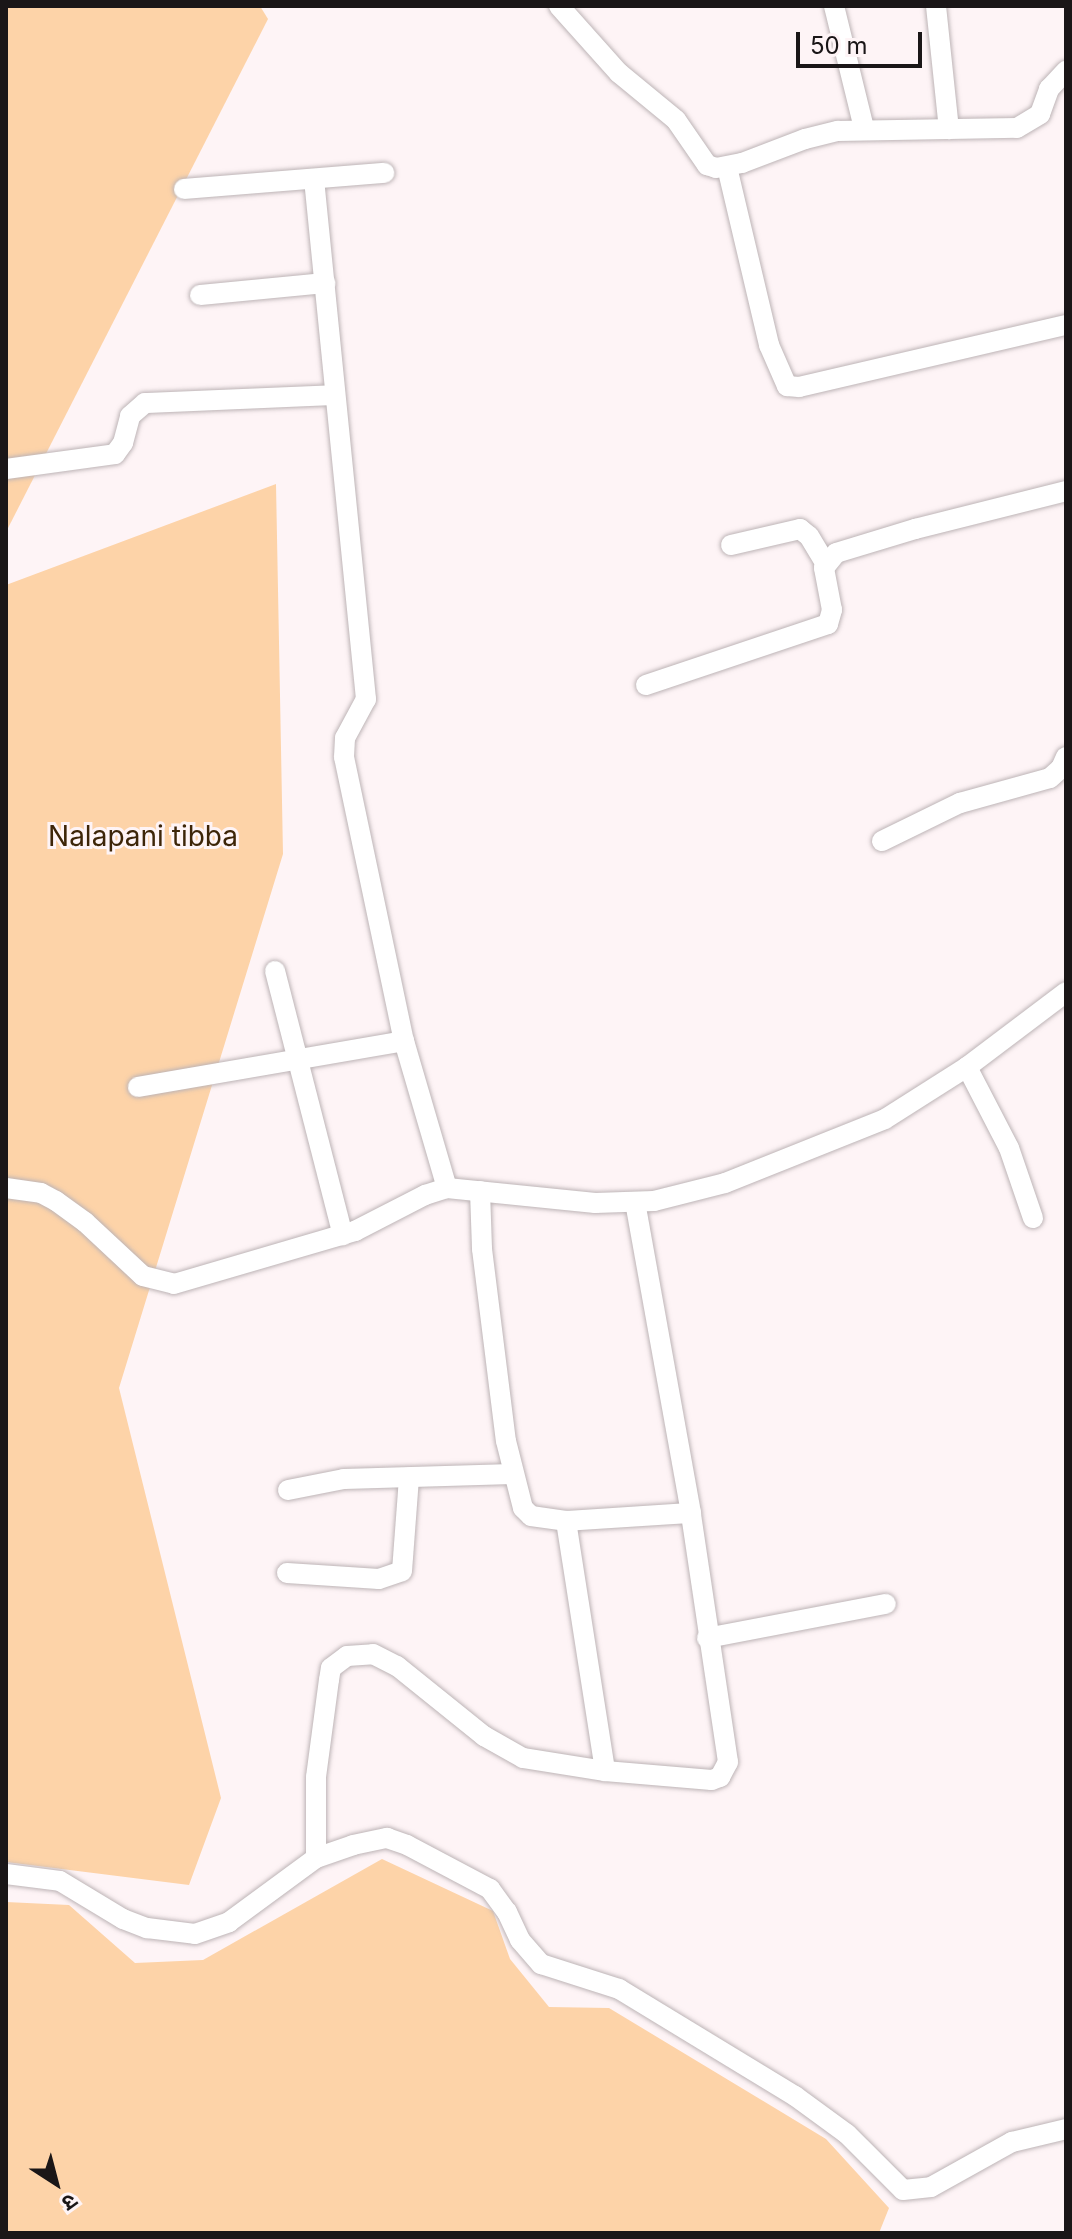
<!DOCTYPE html>
<meta charset="utf-8">
<style>
body{margin:0}
#map{position:relative;width:1072px;height:2239px;overflow:hidden;background:#fef4f6;font-family:Inter,"Noto Sans Devanagari",sans-serif}
div>[style]{position:absolute}
.green>*{inset:0;background:#fdd3a8}
.roads{filter:drop-shadow(0 0 2px #bdb4b6) drop-shadow(0 0 2px #bdb4b6)}
.minor>*{height:20px;margin:-10px;padding:0 10px;transform-origin:10px;border-radius:10px;background:#fff}
span{translate:-50% -50%;white-space:nowrap;text-align:center;line-height:1.15;-webkit-text-stroke:6px #fef4f6;paint-order:stroke}
.park-label{font-size:28px;color:#3d2508}
.frame{position:absolute;inset:0;border:8px solid #1a1617;pointer-events:none}
.north{position:absolute;left:16px;top:2143px;width:80px;height:80px;-webkit-text-stroke:6px #fef4f6;paint-order:stroke;rotate:144deg;font-size:22px;font-weight:700;line-height:32px;text-align:center;color:#1a1617}
.north::after{content:'';display:block;margin:auto;width:28px;height:36px;background:#1a1617;clip-path:polygon(50% 0,100% 100%,50% 72%,0 100%)}
.scale{position:absolute;left:796px;top:32px;width:126px;height:36px;box-sizing:border-box;border:4px solid #1a1617;border-top:0;padding-left:10px;font-size:24px;line-height:28px;white-space:nowrap;color:#1a1617;-webkit-text-stroke:6px #fef4f6;paint-order:stroke}
</style>
<div id="map">
<div class="green">
<div style="clip-path:polygon(6px 6px,260px 6px,268px 19px,6px 532px)"></div>
<div style="clip-path:polygon(276px 484px,283px 854px,119px 1388px,221px 1798px,189px 1885px,6px 1862px,6px 585px)"></div>
<div style="clip-path:polygon(382px 1859px,493px 1911px,510px 1959px,549px 2007px,609px 2008px,826px 2139px,889px 2208px,879px 2233px,6px 2233px,6px 1902px,69px 1905px,135px 1963px,203px 1960px)"></div>
</div>
<div class="roads">
<div class="minor">
<div style="left:559px;top:6px;width:90px;rotate:48.2deg"></div>
<div style="left:619px;top:73px;width:74px;rotate:39.5deg"></div>
<div style="left:676px;top:120px;width:55px;rotate:55.4deg"></div>
<div style="left:707px;top:165px;width:9px;rotate:18deg"></div>
<div style="left:716px;top:168px;width:26px;rotate:-11deg"></div>
<div style="left:742px;top:163px;width:67px;rotate:-20.9deg"></div>
<div style="left:805px;top:139px;width:34px;rotate:-14deg"></div>
<div style="left:838px;top:131px;width:179px;rotate:-1deg"></div>
<div style="left:1017px;top:128px;width:27px;rotate:-31deg"></div>
<div style="left:1040px;top:114px;width:27px;rotate:-70deg"></div>
<div style="left:1049px;top:89px;width:25px;rotate:-47deg"></div>
<div style="left:834px;top:6px;width:126px;rotate:76.2deg"></div>
<div style="left:936px;top:6px;width:124px;rotate:84deg"></div>
<div style="left:727px;top:167px;width:183px;rotate:76.7deg"></div>
<div style="left:769px;top:345px;width:45px;rotate:66.3deg"></div>
<div style="left:787px;top:386px;width:12px;rotate:5deg"></div>
<div style="left:799px;top:387px;width:274px;rotate:-13.1deg"></div>
<div style="left:314px;top:179px;width:523px;rotate:84.29deg"></div>
<div style="left:366px;top:699px;width:44px;rotate:118.3deg"></div>
<div style="left:345px;top:738px;width:19px;rotate:93deg"></div>
<div style="left:344px;top:757px;width:290px;rotate:78.1deg"></div>
<div style="left:184px;top:189px;width:201px;rotate:-4.6deg"></div>
<div style="left:200px;top:295px;width:126px;rotate:-5.5deg"></div>
<div style="left:6px;top:469px;width:110px;rotate:-7.8deg"></div>
<div style="left:115px;top:454px;width:14px;rotate:-54deg"></div>
<div style="left:123px;top:443px;width:28px;rotate:-75deg"></div>
<div style="left:130px;top:416px;width:20px;rotate:-41deg"></div>
<div style="left:145px;top:403px;width:190px;rotate:-2.4deg"></div>
<div style="left:731px;top:545px;width:71px;rotate:-13.1deg"></div>
<div style="left:800px;top:529px;width:11px;rotate:38deg"></div>
<div style="left:809px;top:536px;width:31px;rotate:59deg"></div>
<div style="left:646px;top:685px;width:192px;rotate:-18.5deg"></div>
<div style="left:828px;top:624px;width:15px;rotate:-74deg"></div>
<div style="left:832px;top:610px;width:43px;rotate:-100.8deg"></div>
<div style="left:824px;top:568px;width:19px;rotate:-51deg"></div>
<div style="left:836px;top:553px;width:83px;rotate:-16.9deg"></div>
<div style="left:915px;top:529px;width:156px;rotate:-14.1deg"></div>
<div style="left:882px;top:841px;width:87px;rotate:-26deg"></div>
<div style="left:960px;top:803px;width:93px;rotate:-15.5deg"></div>
<div style="left:1050px;top:778px;width:15px;rotate:-42deg"></div>
<div style="left:1061px;top:768px;width:12px;rotate:-66deg"></div>
<div style="left:275px;top:971px;width:273px;rotate:75.6deg"></div>
<div style="left:967px;top:1067px;width:91px;rotate:62.6deg"></div>
<div style="left:1009px;top:1148px;width:74px;rotate:71.1deg"></div>
<div style="left:138px;top:1087px;width:270px;rotate:-9.8deg"></div>
<div style="left:404px;top:1041px;width:153px;rotate:73.7deg"></div>
<div style="left:6px;top:1188px;width:35px;rotate:8deg"></div>
<div style="left:41px;top:1193px;width:17px;rotate:28deg"></div>
<div style="left:56px;top:1201px;width:36px;rotate:36deg"></div>
<div style="left:85px;top:1222px;width:79px;rotate:43deg"></div>
<div style="left:143px;top:1276px;width:32px;rotate:14deg"></div>
<div style="left:174px;top:1284px;width:189px;rotate:-16.3deg"></div>
<div style="left:355px;top:1231px;width:79px;rotate:-27.2deg"></div>
<div style="left:425px;top:1195px;width:23px;rotate:-18deg"></div>
<div style="left:447px;top:1188px;width:149px;rotate:5.8deg"></div>
<div style="left:595px;top:1203px;width:59px;rotate:-1.9deg"></div>
<div style="left:654px;top:1201px;width:73px;rotate:-14.2deg"></div>
<div style="left:725px;top:1183px;width:172px;rotate:-21.8deg"></div>
<div style="left:885px;top:1119px;width:97px;rotate:-32.4deg"></div>
<div style="left:967px;top:1067px;width:124px;rotate:-37.1deg"></div>
<div style="left:480px;top:1191px;width:58px;rotate:88deg"></div>
<div style="left:482px;top:1249px;width:193px;rotate:82.9deg"></div>
<div style="left:506px;top:1441px;width:69px;rotate:75.8deg"></div>
<div style="left:523px;top:1508px;width:11px;rotate:45deg"></div>
<div style="left:531px;top:1516px;width:35px;rotate:8deg"></div>
<div style="left:566px;top:1521px;width:125px;rotate:-3.7deg"></div>
<div style="left:288px;top:1490px;width:57px;rotate:-11.1deg"></div>
<div style="left:344px;top:1479px;width:169px;rotate:-1.7deg"></div>
<div style="left:566px;top:1521px;width:253px;rotate:81.1deg"></div>
<div style="left:605px;top:1771px;width:107px;rotate:4.8deg"></div>
<div style="left:712px;top:1780px;width:9px;rotate:-21deg"></div>
<div style="left:720px;top:1777px;width:17px;rotate:-62deg"></div>
<div style="left:728px;top:1762px;width:252px;rotate:-98.5deg"></div>
<div style="left:691px;top:1513px;width:315px;rotate:-100.2deg"></div>
<div style="left:287px;top:1573px;width:92px;rotate:3.7deg"></div>
<div style="left:379px;top:1579px;width:24px;rotate:-19deg"></div>
<div style="left:402px;top:1571px;width:94px;rotate:-85.7deg"></div>
<div style="left:707px;top:1638px;width:182px;rotate:-10.8deg"></div>
<div style="left:316px;top:1858px;width:81px;rotate:-90deg"></div>
<div style="left:316px;top:1777px;width:98px;rotate:-82.4deg"></div>
<div style="left:329px;top:1680px;width:12px;rotate:-81deg"></div>
<div style="left:331px;top:1668px;width:20px;rotate:-37deg"></div>
<div style="left:347px;top:1656px;width:26px;rotate:-4deg"></div>
<div style="left:373px;top:1654px;width:27px;rotate:27deg"></div>
<div style="left:397px;top:1666px;width:112px;rotate:38.8deg"></div>
<div style="left:484px;top:1736px;width:45px;rotate:29.4deg"></div>
<div style="left:523px;top:1758px;width:83px;rotate:9deg"></div>
<div style="left:6px;top:1874px;width:54px;rotate:7.4deg"></div>
<div style="left:60px;top:1881px;width:74px;rotate:31.1deg"></div>
<div style="left:123px;top:1919px;width:26px;rotate:21deg"></div>
<div style="left:147px;top:1928px;width:48px;rotate:7.1deg"></div>
<div style="left:195px;top:1934px;width:36px;rotate:-19deg"></div>
<div style="left:229px;top:1922px;width:108px;rotate:-36.3deg"></div>
<div style="left:316px;top:1858px;width:39px;rotate:-19deg"></div>
<div style="left:353px;top:1845px;width:35px;rotate:-12deg"></div>
<div style="left:387px;top:1838px;width:21px;rotate:19deg"></div>
<div style="left:407px;top:1845px;width:94px;rotate:27.9deg"></div>
<div style="left:490px;top:1889px;width:29px;rotate:54deg"></div>
<div style="left:507px;top:1912px;width:31px;rotate:65deg"></div>
<div style="left:520px;top:1940px;width:32px;rotate:49deg"></div>
<div style="left:541px;top:1964px;width:82px;rotate:17.8deg"></div>
<div style="left:619px;top:1989px;width:206px;rotate:31.3deg"></div>
<div style="left:795px;top:2096px;width:64px;rotate:36.2deg"></div>
<div style="left:847px;top:2134px;width:79px;rotate:45deg"></div>
<div style="left:903px;top:2190px;width:28px;rotate:-6deg"></div>
<div style="left:931px;top:2187px;width:93px;rotate:-29.1deg"></div>
<div style="left:1012px;top:2142px;width:56px;rotate:-13.5deg"></div>
</div>
</div>
<div class="park-label">
<span style="left:143px;top:836px">Nalapani tibba</span>
</div>
<div class="frame"></div>
<div class="north">उ</div>
<div class="scale">50 m</div>
</div>
